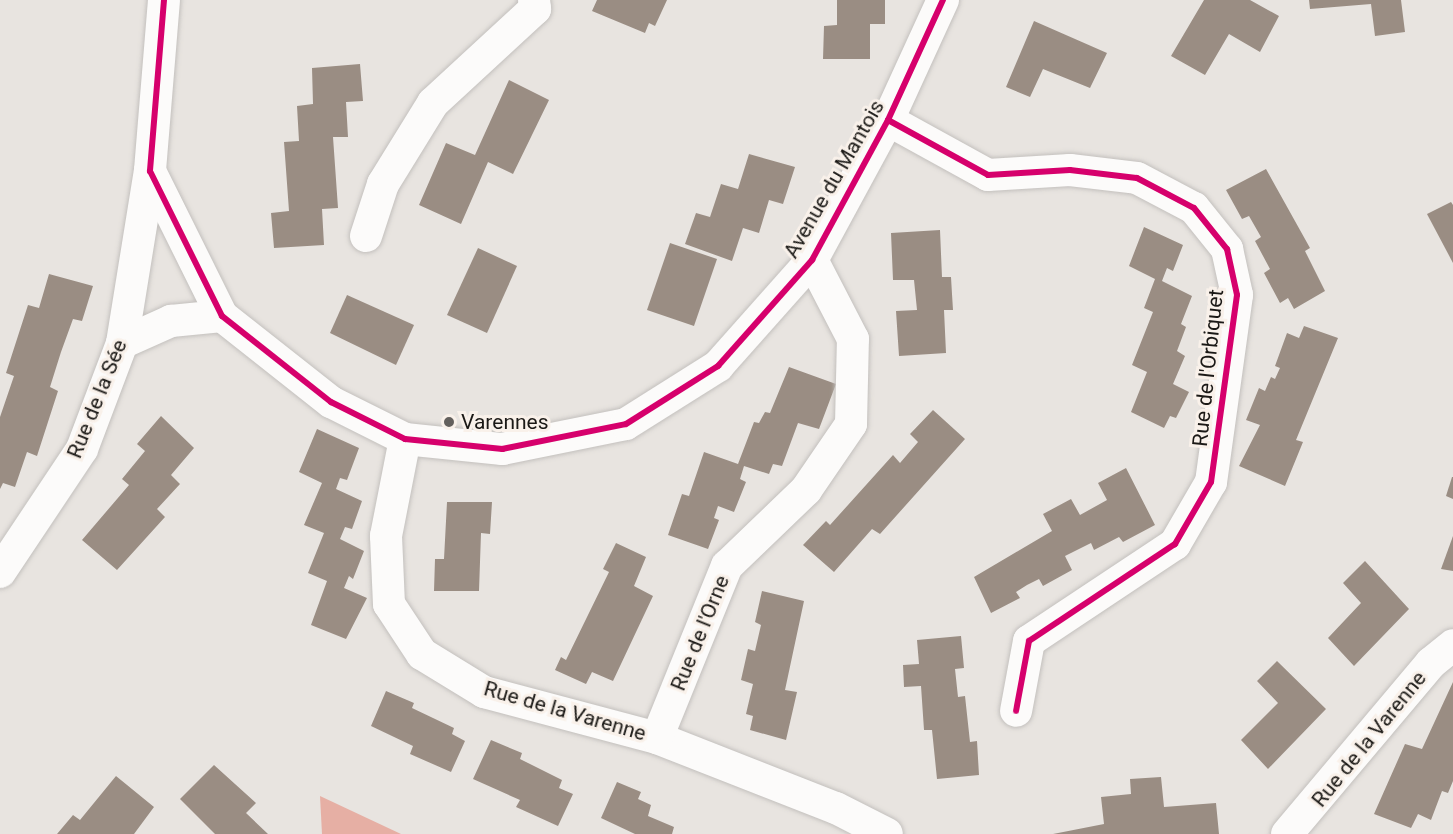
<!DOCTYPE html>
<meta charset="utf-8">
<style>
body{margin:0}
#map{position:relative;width:1453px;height:834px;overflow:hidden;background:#e8e4e0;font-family:Roboto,sans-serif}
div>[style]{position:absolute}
.forest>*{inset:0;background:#e6afa4}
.building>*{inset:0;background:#9a8d83}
.roads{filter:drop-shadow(0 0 2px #c3c0bd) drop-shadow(0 0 2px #c3c0bd)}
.minor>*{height:32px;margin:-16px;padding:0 16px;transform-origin:16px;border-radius:16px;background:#fcfbfa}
.cycleway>*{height:6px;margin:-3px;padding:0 3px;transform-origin:3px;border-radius:3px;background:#d6006c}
.dots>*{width:16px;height:16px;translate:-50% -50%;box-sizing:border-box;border:3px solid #f9f1ea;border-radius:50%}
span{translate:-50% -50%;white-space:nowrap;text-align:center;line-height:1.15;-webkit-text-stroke:6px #f9f1ea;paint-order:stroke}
.street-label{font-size:21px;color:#1b1916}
.poi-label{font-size:21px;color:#1b1916}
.left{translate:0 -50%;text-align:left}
</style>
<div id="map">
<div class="forest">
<div style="clip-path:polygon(320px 796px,401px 834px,322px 834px)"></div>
</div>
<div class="building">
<div style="clip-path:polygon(597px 0,667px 0,655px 26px,649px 23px,645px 33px,592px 11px)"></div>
<div style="clip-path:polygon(837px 0,885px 0,885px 24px,870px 24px,870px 59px,823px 59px,824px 26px,837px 25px)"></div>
<div style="clip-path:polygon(1204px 0,1250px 0,1279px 16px,1260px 52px,1229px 34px,1205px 75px,1171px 56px)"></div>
<div style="clip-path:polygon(1309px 0,1401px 0,1405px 32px,1375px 36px,1371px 4px,1310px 9px)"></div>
<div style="clip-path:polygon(1034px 21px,1107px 53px,1090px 88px,1043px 69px,1030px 97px,1006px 87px)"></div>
<div style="clip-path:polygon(360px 64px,363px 101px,346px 102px,348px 137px,333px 137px,338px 208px,322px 209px,324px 245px,274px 248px,271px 213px,289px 211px,284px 142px,299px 141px,297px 106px,313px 104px,312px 68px)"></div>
<div style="clip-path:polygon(509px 80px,549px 100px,513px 174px,488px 162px,461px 224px,419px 205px,446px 143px,475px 155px)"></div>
<div style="clip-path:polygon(749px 154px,795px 167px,783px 204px,769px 200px,759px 233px,743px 228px,732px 261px,685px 244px,696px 213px,710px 217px,721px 184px,738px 189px)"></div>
<div style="clip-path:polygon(1266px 169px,1310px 248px,1305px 251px,1325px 291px,1294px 309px,1288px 298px,1280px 303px,1264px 273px,1270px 269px,1255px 241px,1261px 237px,1249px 216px,1242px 219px,1226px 190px)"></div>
<div style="clip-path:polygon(1451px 202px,1453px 205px,1453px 263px,1427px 214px)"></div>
<div style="clip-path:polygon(1144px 227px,1183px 245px,1173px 271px,1167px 268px,1162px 281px,1192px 296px,1181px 324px,1186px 327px,1177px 351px,1185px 356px,1173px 384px,1189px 392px,1176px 418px,1170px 416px,1164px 428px,1131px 412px,1147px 372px,1132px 365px,1153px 312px,1144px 308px,1155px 279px,1129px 266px)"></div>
<div style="clip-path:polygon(940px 230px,942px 277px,951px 277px,952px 294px,953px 310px,944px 310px,946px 353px,899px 356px,896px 311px,917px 310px,914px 280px,893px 280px,891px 233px)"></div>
<div style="clip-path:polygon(670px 243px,717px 259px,694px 326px,647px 310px)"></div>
<div style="clip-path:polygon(478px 248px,517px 266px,487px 333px,447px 315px)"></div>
<div style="clip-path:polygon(49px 274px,93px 286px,82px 321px,73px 319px,61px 352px,50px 387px,58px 391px,37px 456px,27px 452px,15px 487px,3px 483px,0 489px,0 417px,14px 376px,6px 373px,28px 305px,39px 308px)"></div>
<div style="clip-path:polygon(347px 295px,414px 325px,396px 365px,330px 333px)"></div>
<div style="clip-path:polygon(1304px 326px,1338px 338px,1296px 440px,1303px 442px,1285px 486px,1239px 466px,1260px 425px,1246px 420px,1259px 388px,1265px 391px,1271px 377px,1275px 379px,1280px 368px,1275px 366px,1287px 333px,1299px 338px)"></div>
<div style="clip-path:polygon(789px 367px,836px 384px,819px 429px,798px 423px,782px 466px,773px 464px,769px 474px,744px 466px,740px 479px,746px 482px,734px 512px,718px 506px,714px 518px,719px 520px,708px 549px,668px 535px,682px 494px,689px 496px,704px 452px,738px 464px,754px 422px,759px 423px,765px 412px,770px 413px)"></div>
<div style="clip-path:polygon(933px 410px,965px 439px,880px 534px,872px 529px,834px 572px,803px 545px,826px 521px,830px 525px,893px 455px,900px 463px,918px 442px,910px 434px)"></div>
<div style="clip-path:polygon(161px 416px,194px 448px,171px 475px,180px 484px,157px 509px,165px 517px,117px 570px,82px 540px,129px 485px,122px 479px,145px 451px,137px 444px)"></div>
<div style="clip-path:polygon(317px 429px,359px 448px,347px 480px,340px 478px,336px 489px,362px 501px,352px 529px,345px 527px,340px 539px,364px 551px,353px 579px,349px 576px,344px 588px,367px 598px,346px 639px,311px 625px,327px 581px,308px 573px,324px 533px,304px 525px,322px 483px,299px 472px)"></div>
<div style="clip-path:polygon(1126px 468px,1155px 525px,1123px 542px,1119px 537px,1094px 550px,1091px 543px,1065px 556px,1072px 570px,1043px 586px,1039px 579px,1027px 585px,1016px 592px,1020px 598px,991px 613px,974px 577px,1052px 531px,1043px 514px,1071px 499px,1080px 515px,1107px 500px,1098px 483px)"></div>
<div style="clip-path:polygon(1452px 477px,1453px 477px,1453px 499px,1446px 496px)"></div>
<div style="clip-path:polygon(447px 502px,492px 502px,490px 534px,481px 533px,479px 591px,434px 591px,435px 559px,444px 559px)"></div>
<div style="clip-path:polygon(1453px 536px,1453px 571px,1441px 569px)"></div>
<div style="clip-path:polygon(616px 543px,646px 557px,634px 586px,653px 596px,613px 681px,592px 672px,586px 684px,555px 670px,561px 657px,566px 660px,609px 572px,603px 569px)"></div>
<div style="clip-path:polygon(1365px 561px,1409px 609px,1354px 666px,1328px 638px,1361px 603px,1343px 583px)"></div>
<div style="clip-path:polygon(762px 591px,804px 601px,785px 690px,797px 692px,786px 740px,750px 730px,753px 716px,746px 714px,753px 684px,741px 680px,748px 649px,755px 651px,761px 625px,755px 622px)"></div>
<div style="clip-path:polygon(961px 636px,964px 668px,955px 669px,958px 697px,965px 696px,970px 742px,977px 741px,979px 775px,937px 779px,932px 730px,924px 730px,921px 686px,904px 687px,903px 665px,919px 664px,917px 640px)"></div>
<div style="clip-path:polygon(1277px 661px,1326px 709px,1268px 769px,1241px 740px,1278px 703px,1257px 681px)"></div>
<div style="clip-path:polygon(1453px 682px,1453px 781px,1448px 793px,1442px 791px,1431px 820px,1418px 814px,1411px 828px,1374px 814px,1405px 744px,1422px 749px)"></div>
<div style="clip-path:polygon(386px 691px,414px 703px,412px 708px,454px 728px,452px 734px,465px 741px,451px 772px,410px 754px,413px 746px,371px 726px)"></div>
<div style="clip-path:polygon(491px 740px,522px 753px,520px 759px,562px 780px,559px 788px,573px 794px,558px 826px,516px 807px,520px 800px,473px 779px)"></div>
<div style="clip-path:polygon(214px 765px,256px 803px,246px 813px,268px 834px,215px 834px,180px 799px)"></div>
<div style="clip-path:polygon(116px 776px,154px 807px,134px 834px,57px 834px,73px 815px,80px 820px)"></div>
<div style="clip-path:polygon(1161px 777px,1164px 807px,1216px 803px,1219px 834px,1053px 834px,1104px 824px,1101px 797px,1131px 794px,1130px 779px)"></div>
<div style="clip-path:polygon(617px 782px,641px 792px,638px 799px,651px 805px,648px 816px,674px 827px,672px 834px,635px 834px,601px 818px)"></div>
</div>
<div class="roads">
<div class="minor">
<div style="left:164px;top:0;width:172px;rotate:94.7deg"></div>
<div style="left:150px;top:171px;width:162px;rotate:63.6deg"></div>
<div style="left:222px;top:316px;width:139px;rotate:38.3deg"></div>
<div style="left:331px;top:402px;width:83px;rotate:26.6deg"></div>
<div style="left:405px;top:439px;width:98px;rotate:5.9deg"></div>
<div style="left:502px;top:449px;width:126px;rotate:-11.4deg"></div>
<div style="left:626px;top:424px;width:109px;rotate:-32.2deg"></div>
<div style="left:718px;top:366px;width:142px;rotate:-48.4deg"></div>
<div style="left:812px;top:260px;width:159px;rotate:-61.5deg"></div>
<div style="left:888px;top:120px;width:132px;rotate:-65.4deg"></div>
<div style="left:888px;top:120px;width:114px;rotate:28.8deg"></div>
<div style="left:988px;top:175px;width:82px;rotate:-3.5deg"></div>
<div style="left:1070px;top:170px;width:67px;rotate:6.8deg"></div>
<div style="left:1137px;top:178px;width:64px;rotate:27.8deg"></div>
<div style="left:1194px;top:208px;width:53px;rotate:51.2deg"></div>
<div style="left:1227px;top:249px;width:47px;rotate:77.7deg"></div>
<div style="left:1237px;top:295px;width:189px;rotate:97.9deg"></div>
<div style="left:1211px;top:482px;width:72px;rotate:120.1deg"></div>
<div style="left:1175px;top:544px;width:175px;rotate:146.4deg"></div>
<div style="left:1029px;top:641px;width:71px;rotate:100.5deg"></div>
<div style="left:366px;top:236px;width:55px;rotate:-71.9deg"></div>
<div style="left:383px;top:184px;width:95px;rotate:-58.3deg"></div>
<div style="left:433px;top:103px;width:139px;rotate:-42.7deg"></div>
<div style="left:535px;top:9px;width:9px;rotate:-96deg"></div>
<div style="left:122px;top:343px;width:54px;rotate:-24.2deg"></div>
<div style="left:171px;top:321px;width:51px;rotate:-5.6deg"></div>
<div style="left:405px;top:439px;width:99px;rotate:101.1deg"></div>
<div style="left:386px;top:536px;width:68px;rotate:87.5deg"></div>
<div style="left:389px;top:604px;width:60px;rotate:56.6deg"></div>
<div style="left:422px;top:654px;width:73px;rotate:31.5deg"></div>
<div style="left:484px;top:692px;width:179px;rotate:14.9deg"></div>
<div style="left:657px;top:738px;width:192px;rotate:21.4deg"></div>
<div style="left:836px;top:808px;width:57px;rotate:27deg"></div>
<div style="left:0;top:572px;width:148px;rotate:-56.3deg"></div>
<div style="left:82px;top:449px;width:113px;rotate:-69.3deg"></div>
<div style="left:122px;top:343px;width:174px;rotate:-80.8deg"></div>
<div style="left:657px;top:738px;width:186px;rotate:-67.9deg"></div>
<div style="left:727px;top:566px;width:110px;rotate:-43.9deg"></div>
<div style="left:806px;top:490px;width:80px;rotate:-55.7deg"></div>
<div style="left:851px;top:424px;width:85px;rotate:-88.7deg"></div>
<div style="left:853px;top:339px;width:89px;rotate:-117.4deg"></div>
<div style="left:1287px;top:834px;width:224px;rotate:-49.9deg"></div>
<div style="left:1431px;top:663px;width:28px;rotate:-39deg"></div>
</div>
</div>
<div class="cycleway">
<div style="left:164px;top:0;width:172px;rotate:94.7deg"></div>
<div style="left:150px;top:171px;width:162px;rotate:63.6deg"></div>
<div style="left:222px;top:316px;width:139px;rotate:38.3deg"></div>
<div style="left:331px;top:402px;width:83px;rotate:26.6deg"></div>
<div style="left:405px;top:439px;width:98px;rotate:5.9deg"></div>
<div style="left:502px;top:449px;width:126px;rotate:-11.4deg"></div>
<div style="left:626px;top:424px;width:109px;rotate:-32.2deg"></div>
<div style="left:718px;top:366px;width:142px;rotate:-48.4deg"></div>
<div style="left:812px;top:260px;width:159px;rotate:-61.5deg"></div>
<div style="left:888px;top:120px;width:132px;rotate:-65.4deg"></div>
<div style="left:888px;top:120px;width:114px;rotate:28.8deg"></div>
<div style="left:988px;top:175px;width:82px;rotate:-3.5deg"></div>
<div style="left:1070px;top:170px;width:67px;rotate:6.8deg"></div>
<div style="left:1137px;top:178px;width:64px;rotate:27.8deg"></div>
<div style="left:1194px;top:208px;width:53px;rotate:51.2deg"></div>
<div style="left:1227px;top:249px;width:47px;rotate:77.7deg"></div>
<div style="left:1237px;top:295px;width:189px;rotate:97.9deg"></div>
<div style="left:1211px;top:482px;width:72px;rotate:120.1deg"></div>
<div style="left:1175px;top:544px;width:175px;rotate:146.4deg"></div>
<div style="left:1029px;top:641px;width:71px;rotate:100.5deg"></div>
</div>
<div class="dots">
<div style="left:449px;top:422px;background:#63605d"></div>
</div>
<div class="street-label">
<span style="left:834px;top:179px;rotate:-60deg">Avenue du Mantois</span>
<span style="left:1208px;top:368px;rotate:-84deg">Rue de l'Orbiquet</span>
<span style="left:97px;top:399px;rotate:-68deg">Rue de la Sée</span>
<span style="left:700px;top:633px;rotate:-68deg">Rue de l'Orne</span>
<span style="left:565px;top:711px;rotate:16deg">Rue de la Varenne</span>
<span style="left:1369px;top:739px;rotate:-51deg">Rue de la Varenne</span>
</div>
<div class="poi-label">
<span class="left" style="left:461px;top:422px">Varennes</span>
</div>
</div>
